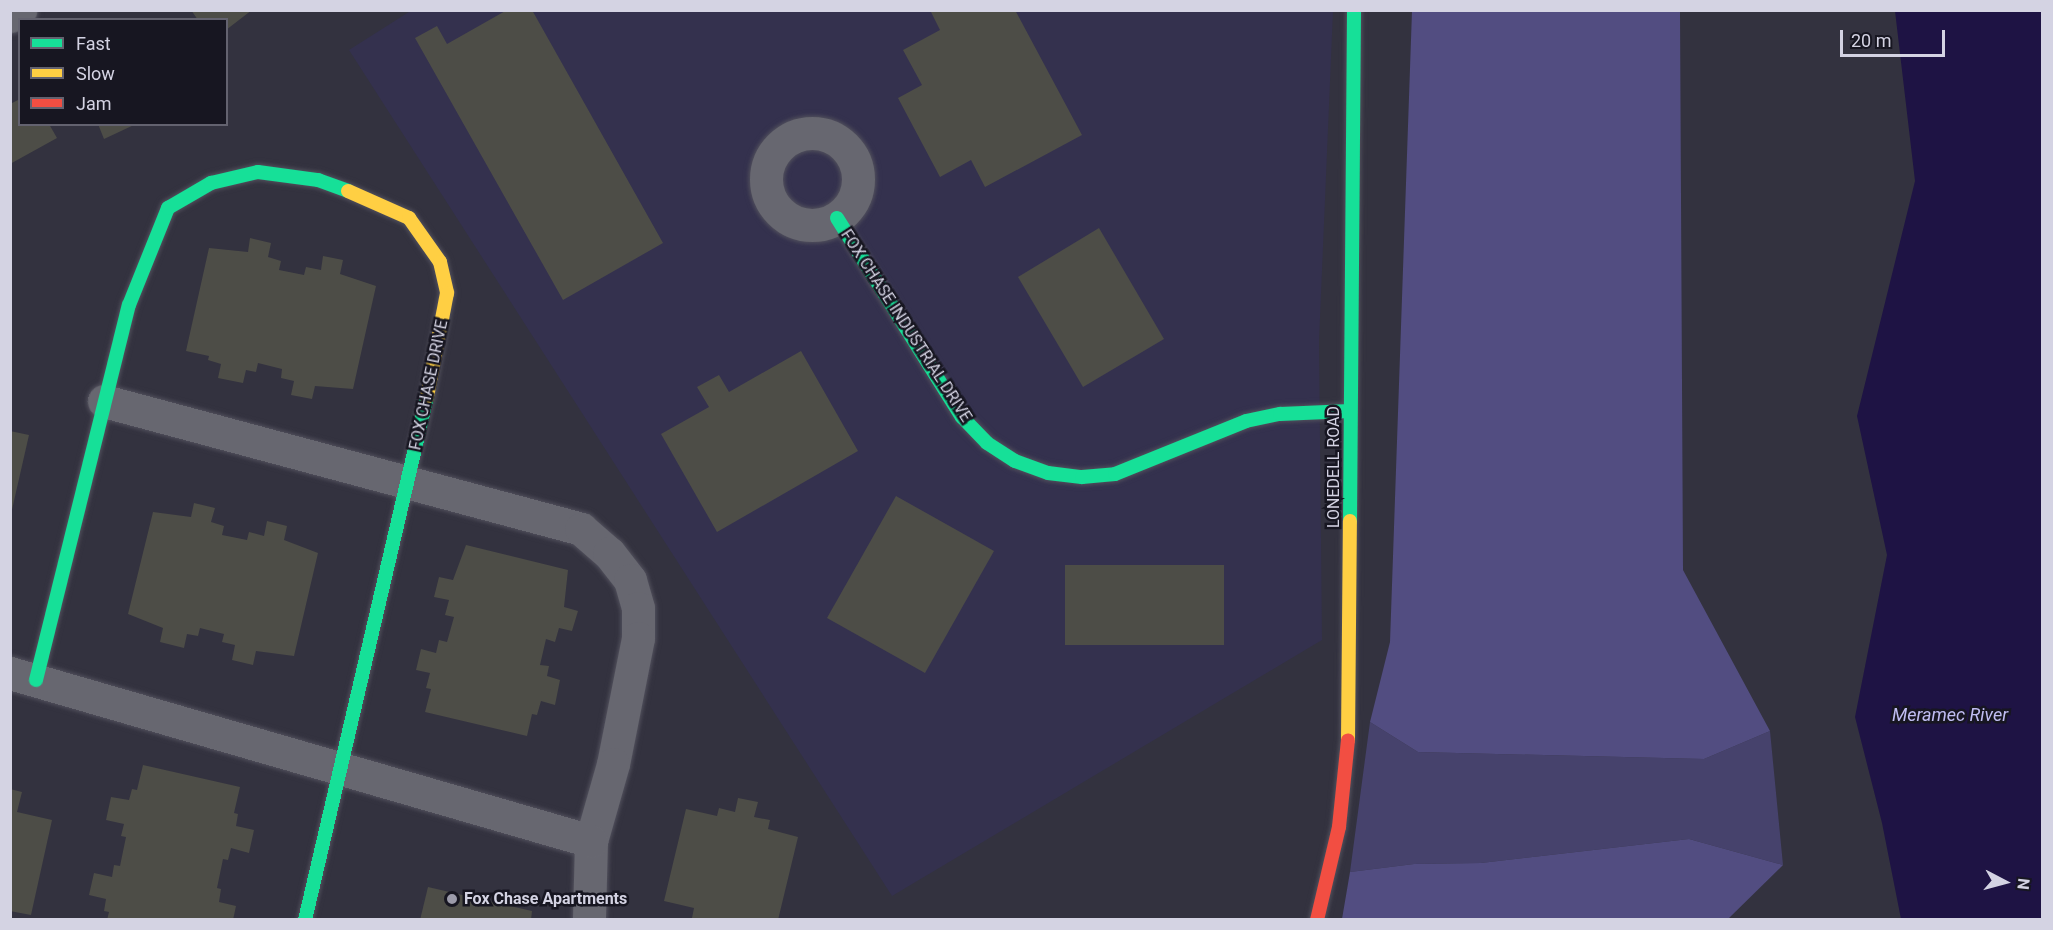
<!DOCTYPE html>
<style>
body{margin:0}
#map{position:relative;width:2053px;height:930px;overflow:hidden;background:#33323f;font-family:Roboto,sans-serif}
div>[style]{position:absolute}
.built>*{inset:0;background:#34314e}
.green>*{inset:0;background:#46426c}
.forest>*{inset:0;background:#524d81}
.water>*{inset:0;background:#1e1344}
.building>*{inset:0;background:#4d4d47}
.roads{filter:drop-shadow(0 0 2px #51505c) drop-shadow(0 0 2px #51505c)}
.street>*{height:33px;margin:-16.5px;padding:0 16.5px;transform-origin:16.5px;border-radius:16.5px;background:#676770}
.street>.ring{margin:-16.5px;padding:0;box-sizing:content-box;background:none;border:33px solid #676770;border-radius:50%}
.fast>*{height:14px;margin:-7px;padding:0 7px;transform-origin:7px;border-radius:7px;background:#16e098}
.slow>*{height:14px;margin:-7px;padding:0 7px;transform-origin:7px;border-radius:7px;background:#ffcf43}
.jam>*{height:14px;margin:-7px;padding:0 7px;transform-origin:7px;border-radius:7px;background:#f24e42}
.dots>*{width:16px;height:16px;translate:-50% -50%;box-sizing:border-box;border:3px solid #171621;border-radius:50%}
span{translate:-50% -50%;white-space:nowrap;text-align:center;line-height:1.15;-webkit-text-stroke:5px #171621;paint-order:stroke}
.street-label{font-size:16px;color:#d4d3e3}
.poi-label{font-size:16px;color:#d4d3e3;font-weight:700}
.left{translate:0 -50%;text-align:left}
.water-label{font-size:18px;color:#c0bdf2;font-style:italic}
.frame{position:absolute;inset:0;border:12px solid #d4d3e3;pointer-events:none}
.legend{position:absolute;left:18px;top:18px;width:210px;height:108px;box-sizing:border-box;background:#171621;border:2px solid #63626f;margin:0;padding:8px 10px;list-style:none;font-size:18px;color:#d4d3e3}
.legend li{display:flex;align-items:center;gap:12px;height:30px}
.legend b{width:30px;border:2px solid #63626f}
.north{position:absolute;left:1975px;top:852px;width:60px;height:60px;-webkit-text-stroke:4px #171621;paint-order:stroke;rotate:96deg;font-size:16px;font-weight:700;line-height:24px;text-align:center;color:#d4d3e3}
.north::after{content:'';display:block;margin:auto;width:21px;height:27px;background:#d4d3e3;clip-path:polygon(50% 0,100% 100%,50% 72%,0 100%)}
.scale{position:absolute;left:1840px;top:30px;width:105px;height:27px;box-sizing:border-box;border:3px solid #d4d3e3;border-top:0;padding-left:8px;font-size:18px;line-height:21px;white-space:nowrap;color:#d4d3e3;-webkit-text-stroke:4px #171621;paint-order:stroke}
</style>
<div id="map">
<div class="built">
<div style="clip-path:polygon(412px 10px,1333px 11px,1319px 341px,1322px 640px,892px 896px,349px 50px)"></div>
</div>
<div class="green">
<div style="clip-path:polygon(1370px 722px,1418px 752px,1704px 759px,1770px 731px,1783px 865px,1689px 839px,1481px 863px,1414px 864px,1350px 872px)"></div>
</div>
<div class="forest">
<div style="clip-path:polygon(1412px 11px,1680px 11px,1683px 570px,1770px 731px,1704px 759px,1418px 752px,1370px 722px,1390px 642px)"></div>
<div style="clip-path:polygon(1689px 839px,1783px 865px,1728px 919px,1342px 919px,1350px 872px,1414px 864px,1481px 863px)"></div>
</div>
<div class="water">
<div style="clip-path:polygon(1895px 11px,2042px 11px,2042px 919px,1901px 919px,1882px 823px,1855px 717px,1887px 555px,1857px 416px,1915px 181px)"></div>
</div>
<div class="building">
<div style="clip-path:polygon(191px 10px,252px 10px,226px 30px,226px 20px,198px 20px)"></div>
<div style="clip-path:polygon(507px 10px,532px 10px,663px 243px,563px 300px,415px 38px,437px 26px,447px 44px)"></div>
<div style="clip-path:polygon(930px 10px,1015px 10px,1082px 135px,985px 187px,971px 160px,940px 177px,898px 98px,922px 85px,903px 50px,940px 30px)"></div>
<div style="clip-path:polygon(20px 99px,20px 124px,49px 124px,57px 138px,10px 164px,10px 104px)"></div>
<div style="clip-path:polygon(98px 124px,136px 124px,104px 139px)"></div>
<div style="clip-path:polygon(1099px 228px,1164px 339px,1083px 387px,1018px 277px)"></div>
<div style="clip-path:polygon(250px 238px,271px 243px,268px 257px,281px 261px,279px 270px,304px 275px,306px 267px,321px 270px,323px 256px,343px 260px,340px 274px,376px 286px,353px 389px,315px 386px,312px 399px,291px 395px,294px 381px,281px 378px,282px 369px,258px 363px,256px 372px,246px 370px,243px 383px,218px 378px,221px 364px,208px 360px,209px 356px,186px 351px,209px 248px,248px 252px)"></div>
<div style="clip-path:polygon(801px 351px,858px 451px,717px 532px,661px 434px,709px 407px,697px 387px,719px 375px,729px 392px)"></div>
<div style="clip-path:polygon(10px 431px,29px 435px,11px 514px,10px 513px)"></div>
<div style="clip-path:polygon(896px 496px,994px 551px,925px 673px,827px 618px)"></div>
<div style="clip-path:polygon(194px 503px,215px 508px,211px 522px,224px 526px,222px 535px,247px 540px,249px 532px,264px 536px,267px 521px,287px 526px,284px 540px,318px 553px,294px 656px,256px 651px,253px 665px,232px 660px,235px 645px,222px 642px,224px 634px,200px 628px,198px 636px,187px 634px,184px 648px,160px 642px,163px 628px,128px 614px,153px 512px,191px 517px)"></div>
<div style="clip-path:polygon(466px 545px,568px 570px,564px 607px,578px 611px,572px 631px,559px 628px,555px 642px,546px 639px,540px 665px,549px 666px,547px 676px,560px 680px,555px 705px,541px 701px,537px 715px,532px 714px,527px 736px,425px 712px,431px 689px,426px 688px,430px 673px,416px 670px,421px 649px,436px 653px,439px 640px,447px 642px,454px 617px,445px 615px,449px 600px,434px 597px,439px 577px,453px 580px)"></div>
<div style="clip-path:polygon(1065px 565px,1224px 565px,1224px 645px,1065px 645px)"></div>
<div style="clip-path:polygon(143px 765px,240px 787px,234px 813px,238px 814px,236px 826px,254px 830px,249px 853px,231px 848px,228px 860px,223px 859px,217px 888px,221px 889px,219px 902px,236px 906px,233px 920px,107px 920px,109px 912px,104px 911px,106px 899px,89px 895px,94px 873px,112px 877px,114px 865px,120px 866px,126px 837px,121px 836px,124px 824px,106px 820px,111px 797px,129px 800px,132px 789px,137px 790px)"></div>
<div style="clip-path:polygon(10px 789px,22px 792px,17px 812px,52px 820px,31px 915px,10px 911px)"></div>
<div style="clip-path:polygon(738px 798px,758px 802px,754px 817px,770px 820px,768px 829px,798px 837px,778px 920px,692px 918px,694px 908px,664px 901px,686px 809px,717px 816px,719px 808px,735px 812px)"></div>
<div style="clip-path:polygon(428px 887px,532px 911px,531px 920px,420px 920px)"></div>
</div>
<div class="roads">
<div class="street">
<div style="left:10px;top:16px;width:12px;rotate:-31deg"></div>
<div class="ring" style="left:766px;top:133px;width:59px;height:59px"></div>
<div style="left:104px;top:401px;width:494px;rotate:15deg"></div>
<div style="left:581px;top:529px;width:37px;rotate:41deg"></div>
<div style="left:609px;top:553px;width:34px;rotate:52deg"></div>
<div style="left:630px;top:580px;width:29px;rotate:74deg"></div>
<div style="left:638px;top:608px;width:30px;rotate:90deg"></div>
<div style="left:638px;top:638px;width:128px;rotate:101.2deg"></div>
<div style="left:613px;top:764px;width:80px;rotate:105.9deg"></div>
<div style="left:591px;top:841px;width:79px;rotate:91.5deg"></div>
<div style="left:10px;top:673px;width:605px;rotate:16.13deg"></div>
</div>
<div class="fast">
<div style="left:837px;top:218px;width:235px;rotate:57.9deg"></div>
<div style="left:962px;top:417px;width:36px;rotate:46deg"></div>
<div style="left:987px;top:443px;width:33px;rotate:33deg"></div>
<div style="left:1015px;top:461px;width:35px;rotate:20deg"></div>
<div style="left:1048px;top:473px;width:34px;rotate:7deg"></div>
<div style="left:1082px;top:477px;width:33px;rotate:-5deg"></div>
<div style="left:1115px;top:474px;width:141px;rotate:-22deg"></div>
<div style="left:1246px;top:421px;width:35px;rotate:-12deg"></div>
<div style="left:1280px;top:414px;width:70px;rotate:-2.5deg"></div>
<div style="left:1350px;top:521px;width:511px;rotate:-89.55deg"></div>
<div style="left:36px;top:680px;width:386px;rotate:-76.1deg"></div>
<div style="left:129px;top:305px;width:105px;rotate:-68.1deg"></div>
<div style="left:168px;top:208px;width:50px;rotate:-30.2deg"></div>
<div style="left:211px;top:183px;width:48px;rotate:-13.2deg"></div>
<div style="left:258px;top:172px;width:61px;rotate:7.6deg"></div>
<div style="left:318px;top:180px;width:32px;rotate:20deg"></div>
<div style="left:305px;top:920px;width:537px;rotate:-76.87deg"></div>
</div>
<div class="slow">
<div style="left:348px;top:191px;width:67px;rotate:23.9deg"></div>
<div style="left:409px;top:218px;width:54px;rotate:54.8deg"></div>
<div style="left:440px;top:262px;width:32px;rotate:77deg"></div>
<div style="left:447px;top:293px;width:106px;rotate:100.9deg"></div>
<div style="left:1348px;top:740px;width:219px;rotate:-89.5deg"></div>
</div>
<div class="jam">
<div style="left:1317px;top:920px;width:96px;rotate:-76.7deg"></div>
<div style="left:1339px;top:827px;width:87px;rotate:-84.1deg"></div>
</div>
</div>
<div class="dots">
<div style="left:452px;top:899px;background:#9c9baa"></div>
</div>
<div class="street-label">
<span style="left:906px;top:326px;rotate:57deg">FOX CHASE INDUSTRIAL DRIVE</span>
<span style="left:429px;top:385px;rotate:-78deg">FOX CHASE DRIVE</span>
<span style="left:1334px;top:467px;rotate:-90deg">LONEDELL ROAD</span>
</div>
<div class="poi-label">
<span class="left" style="left:464px;top:899px">Fox Chase Apartments</span>
</div>
<div class="water-label">
<span style="left:1950px;top:715px">Meramec River</span>
</div>
<div class="frame"></div>
<ul class="legend">
<li><b style="height:8px;background:#16e098"></b>Fast</li>
<li><b style="height:8px;background:#ffcf43"></b>Slow</li>
<li><b style="height:8px;background:#f24e42"></b>Jam</li>
</ul>
<div class="north">N</div>
<div class="scale">20 m</div>
</div>
